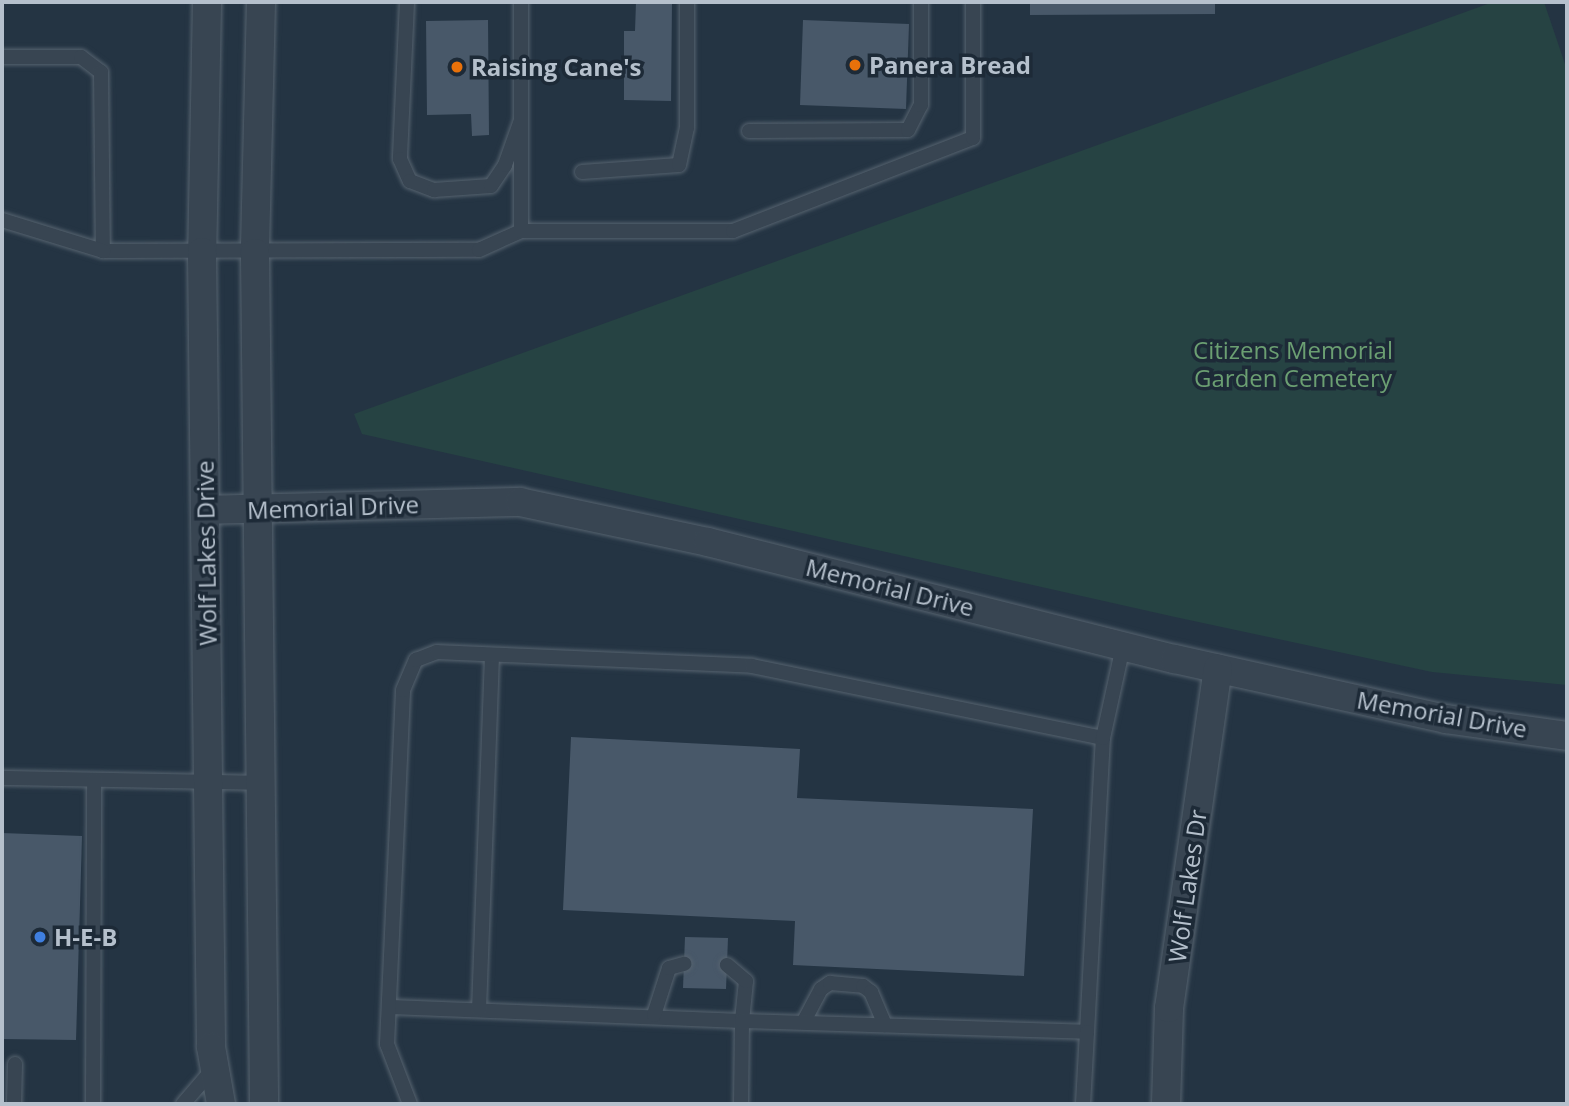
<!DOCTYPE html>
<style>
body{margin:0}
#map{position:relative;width:1569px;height:1106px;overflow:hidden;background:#243443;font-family:"Open Sans",sans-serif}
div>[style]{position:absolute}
.green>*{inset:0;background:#264343}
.building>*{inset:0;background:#485869}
.roads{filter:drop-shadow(0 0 2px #56636f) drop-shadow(0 0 2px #56636f)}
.service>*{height:14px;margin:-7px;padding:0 7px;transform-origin:7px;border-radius:7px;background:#384552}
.minor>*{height:28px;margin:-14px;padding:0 14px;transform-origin:14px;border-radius:14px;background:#384552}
.dots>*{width:19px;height:19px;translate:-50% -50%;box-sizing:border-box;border:4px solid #1d2a37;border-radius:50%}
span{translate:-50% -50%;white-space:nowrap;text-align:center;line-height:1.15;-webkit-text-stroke:7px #1d2a37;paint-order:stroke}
.poi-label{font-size:24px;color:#b5c0cc;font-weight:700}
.left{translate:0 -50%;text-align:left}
.park-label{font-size:24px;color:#6b9f72}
.street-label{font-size:24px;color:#b5c0cc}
.frame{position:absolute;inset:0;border:4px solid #b5c0cc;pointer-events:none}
</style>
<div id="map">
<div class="green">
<div style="clip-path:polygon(1493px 2px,1544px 2px,1567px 70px,1567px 685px,1432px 672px,1175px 617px,362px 434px,354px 414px)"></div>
</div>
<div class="building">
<div style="clip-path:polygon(636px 2px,672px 2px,671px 101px,624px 100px,624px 31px,635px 31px)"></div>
<div style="clip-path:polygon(1030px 2px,1215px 2px,1215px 14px,1030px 15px)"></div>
<div style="clip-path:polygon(488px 20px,489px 135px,472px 136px,471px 114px,427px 115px,426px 21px)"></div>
<div style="clip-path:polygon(803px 20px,909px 24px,906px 109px,800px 105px)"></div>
<div style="clip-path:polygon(571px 737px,800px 749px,797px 798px,1033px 809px,1024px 976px,793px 965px,795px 921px,563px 910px)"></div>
<div style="clip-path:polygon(2px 833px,82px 836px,76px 1040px,2px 1039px)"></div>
<div style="clip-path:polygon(685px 937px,728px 938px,726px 989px,683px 988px)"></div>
</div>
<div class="roads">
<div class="service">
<div style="left:407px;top:2px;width:157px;rotate:92.6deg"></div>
<div style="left:400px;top:159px;width:24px;rotate:66deg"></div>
<div style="left:410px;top:181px;width:26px;rotate:21deg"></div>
<div style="left:434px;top:190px;width:57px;rotate:-4deg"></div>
<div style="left:491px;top:186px;width:25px;rotate:-56deg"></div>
<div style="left:505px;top:165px;width:48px;rotate:-70.4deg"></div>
<div style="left:2px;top:57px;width:79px"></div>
<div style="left:81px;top:57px;width:25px;rotate:37deg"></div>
<div style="left:101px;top:72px;width:179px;rotate:89.4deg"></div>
<div style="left:103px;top:251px;width:376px;rotate:-0.2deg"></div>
<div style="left:479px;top:250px;width:46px;rotate:-24.3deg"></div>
<div style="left:521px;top:231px;width:212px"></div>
<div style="left:733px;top:231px;width:257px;rotate:-21.2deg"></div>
<div style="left:973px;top:138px;width:136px;rotate:-90deg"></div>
<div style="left:749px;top:131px;width:159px;rotate:-0.4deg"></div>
<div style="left:908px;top:130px;width:28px;rotate:-63deg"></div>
<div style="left:921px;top:105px;width:103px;rotate:-90deg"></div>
<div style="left:582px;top:172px;width:97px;rotate:-4.1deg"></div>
<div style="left:679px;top:165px;width:38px;rotate:-78deg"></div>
<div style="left:687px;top:128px;width:126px;rotate:-90deg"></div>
<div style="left:2px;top:220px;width:106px;rotate:17.1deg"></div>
<div style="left:521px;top:231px;width:229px;rotate:-90deg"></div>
<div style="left:2px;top:778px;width:259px;rotate:1.1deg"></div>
<div style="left:391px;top:1007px;width:351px;rotate:2.3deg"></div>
<div style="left:742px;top:1021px;width:40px;rotate:-84.3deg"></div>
<div style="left:746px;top:981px;width:25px;rotate:-140deg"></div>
<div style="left:479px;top:1010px;width:353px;rotate:-87.9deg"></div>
<div style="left:654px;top:1015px;width:49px;rotate:-72.3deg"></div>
<div style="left:669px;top:968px;width:16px;rotate:-15deg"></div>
<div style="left:804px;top:1021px;width:36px;rotate:-62deg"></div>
<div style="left:821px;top:989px;width:11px;rotate:-34deg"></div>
<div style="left:830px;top:983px;width:33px;rotate:5deg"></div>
<div style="left:863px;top:986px;width:10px;rotate:37deg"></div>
<div style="left:871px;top:992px;width:36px;rotate:67deg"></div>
<div style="left:14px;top:1104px;width:40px;rotate:-88.6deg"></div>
<div style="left:93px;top:1104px;width:324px;rotate:-89.8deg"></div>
<div style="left:183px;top:1104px;width:48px;rotate:-49.3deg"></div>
<div style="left:410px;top:1104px;width:64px;rotate:-111deg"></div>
<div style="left:387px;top:1044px;width:354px;rotate:-87.4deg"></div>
<div style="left:403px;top:690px;width:33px;rotate:-67deg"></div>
<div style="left:416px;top:660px;width:22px;rotate:-21deg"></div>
<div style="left:437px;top:652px;width:315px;rotate:2.5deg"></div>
<div style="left:752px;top:666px;width:358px;rotate:11.6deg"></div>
<div style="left:741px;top:1104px;width:83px;rotate:-89.3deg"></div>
<div style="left:742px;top:1021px;width:345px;rotate:1.8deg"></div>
<div style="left:1087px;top:1032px;width:294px;rotate:-86.9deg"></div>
<div style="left:1103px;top:738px;width:94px;rotate:-77.7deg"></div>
<div style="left:1083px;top:1104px;width:72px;rotate:-86.8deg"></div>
</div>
<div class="minor">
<div style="left:207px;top:2px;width:250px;rotate:91.1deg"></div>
<div style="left:202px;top:252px;width:795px;rotate:89.35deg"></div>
<div style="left:211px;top:1047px;width:58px;rotate:80deg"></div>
<div style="left:261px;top:2px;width:251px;rotate:91.4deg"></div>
<div style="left:255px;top:253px;width:851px;rotate:89.39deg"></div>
<div style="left:206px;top:510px;width:314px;rotate:-1.5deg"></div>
<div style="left:520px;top:502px;width:192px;rotate:12deg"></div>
<div style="left:708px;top:542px;width:481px;rotate:14.1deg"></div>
<div style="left:1175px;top:659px;width:278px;rotate:12.5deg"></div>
<div style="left:1446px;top:719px;width:122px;rotate:8deg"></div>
<div style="left:1166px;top:1104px;width:96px;rotate:-88.2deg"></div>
<div style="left:1169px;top:1008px;width:343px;rotate:-81.8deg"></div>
</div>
</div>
<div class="dots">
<div style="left:855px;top:65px;background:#e8710a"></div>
<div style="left:457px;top:67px;background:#e8710a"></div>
<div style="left:40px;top:937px;background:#3f7fe0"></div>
</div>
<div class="poi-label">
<span class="left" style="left:869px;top:65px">Panera Bread</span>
<span class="left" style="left:471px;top:67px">Raising Cane's</span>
<span class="left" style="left:54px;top:937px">H-E-B</span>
</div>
<div class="park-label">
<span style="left:1293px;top:364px">Citizens Memorial<br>Garden Cemetery</span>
</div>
<div class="street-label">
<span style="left:333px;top:507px;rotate:-2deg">Memorial Drive</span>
<span style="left:206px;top:553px;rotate:-91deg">Wolf Lakes Drive</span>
<span style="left:890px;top:587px;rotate:14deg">Memorial Drive</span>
<span style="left:1442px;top:714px;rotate:10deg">Memorial Drive</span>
<span style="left:1187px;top:886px;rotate:-82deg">Wolf Lakes Dr</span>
</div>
<div class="frame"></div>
</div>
